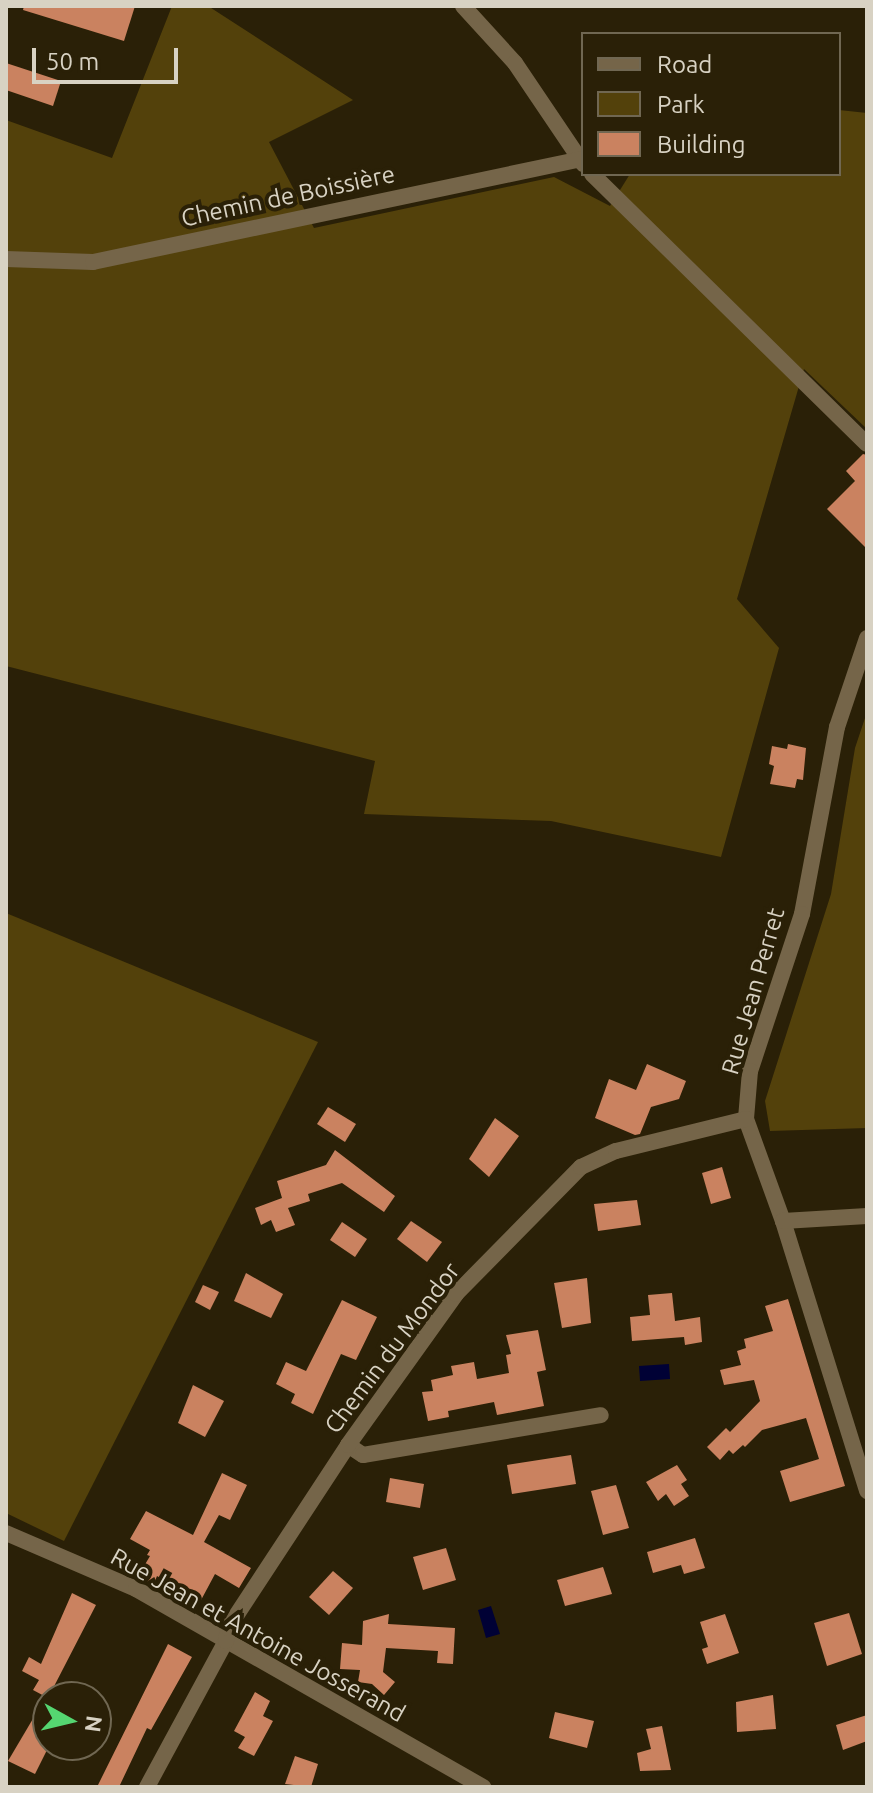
<!DOCTYPE html>
<meta charset="utf-8">
<style>
body{margin:0}
#map{position:relative;width:873px;height:1793px;overflow:hidden;background:#2a2007;font-family:Ubuntu,sans-serif}
div>[style]{position:absolute}
.green>*{inset:0;background:#53410b}
.water>*{inset:0;background:#000135}
.building>*{inset:0;background:#ca8260}
.street>*{height:16px;margin:-8px;padding:0 8px;transform-origin:8px;border-radius:8px;background:#756549}
span{translate:-50% -50%;white-space:nowrap;text-align:center;line-height:1.15;-webkit-text-stroke:8px #2a2007;paint-order:stroke}
.street-label{font-size:24px;color:#d8d2c3}
.frame{position:absolute;inset:0;border:8px solid #d8d2c3;pointer-events:none}
.legend{position:absolute;left:581px;top:32px;width:260px;height:144px;box-sizing:border-box;background:#2a2007;border:2px solid #706752;margin:0;padding:10px 14px;list-style:none;font-size:24px;color:#d8d2c3}
.legend li{display:flex;align-items:center;gap:16px;height:40px}
.legend b{width:40px;border:2px solid #706752}
.north{position:absolute;left:32px;top:1681px;width:80px;height:80px;box-sizing:border-box;background:#2a2007;border:2px solid #706752;border-radius:50%;rotate:98deg;font-size:22px;font-weight:700;line-height:32px;text-align:center;color:#d8d2c3}
.north::after{content:'';display:block;margin:auto;width:28px;height:36px;background:#55d671;clip-path:polygon(50% 0,100% 100%,50% 72%,0 100%)}
.scale{position:absolute;left:32px;top:48px;width:146px;height:36px;box-sizing:border-box;border:4px solid #d8d2c3;border-top:0;padding-left:10px;font-size:24px;line-height:28px;white-space:nowrap;color:#d8d2c3;-webkit-text-stroke:6px #2a2007;paint-order:stroke}
</style>
<div id="map">
<div class="green">
<div style="clip-path:polygon(172px 6px,208px 6px,353px 100px,269px 142px,314px 228px,554px 177px,610px 206px,630px 174px,839px 174px,839px 110px,867px 113px,867px 429px,804px 369px,737px 599px,779px 648px,721px 857px,551px 821px,364px 814px,375px 761px,6px 666px,6px 120px,112px 158px)"></div>
<div style="clip-path:polygon(867px 712px,867px 1128px,770px 1131px,765px 1101px,831px 894px,855px 748px)"></div>
<div style="clip-path:polygon(6px 913px,318px 1042px,64px 1541px,6px 1513px)"></div>
</div>
<div class="water">
<div style="clip-path:polygon(669px 1364px,670px 1379px,640px 1381px,639px 1366px)"></div>
<div style="clip-path:polygon(491px 1606px,500px 1634px,486px 1638px,478px 1610px)"></div>
</div>
<div class="building">
<div style="clip-path:polygon(24px 6px,135px 6px,124px 41px,23px 10px)"></div>
<div style="clip-path:polygon(6px 63px,61px 81px,53px 106px,6px 90px)"></div>
<div style="clip-path:polygon(863px 454px,867px 455px,867px 549px,827px 509px,855px 481px,846px 471px)"></div>
<div style="clip-path:polygon(788px 744px,806px 748px,803px 780px,797px 779px,795px 788px,770px 784px,774px 766px,769px 764px,772px 746px,787px 749px)"></div>
<div style="clip-path:polygon(647px 1064px,686px 1081px,679px 1099px,651px 1107px,640px 1134px,635px 1135px,595px 1118px,609px 1079px,636px 1090px)"></div>
<div style="clip-path:polygon(328px 1107px,356px 1124px,345px 1142px,317px 1124px)"></div>
<div style="clip-path:polygon(495px 1118px,519px 1136px,489px 1177px,469px 1159px)"></div>
<div style="clip-path:polygon(335px 1150px,395px 1196px,384px 1212px,342px 1183px,308px 1194px,310px 1201px,288px 1208px,295px 1225px,276px 1232px,271px 1220px,261px 1225px,255px 1208px,282px 1198px,277px 1181px,326px 1165px)"></div>
<div style="clip-path:polygon(722px 1167px,731px 1198px,711px 1204px,702px 1173px)"></div>
<div style="clip-path:polygon(637px 1200px,641px 1225px,598px 1231px,594px 1204px)"></div>
<div style="clip-path:polygon(411px 1221px,442px 1242px,427px 1262px,397px 1239px)"></div>
<div style="clip-path:polygon(342px 1222px,367px 1239px,355px 1257px,330px 1240px)"></div>
<div style="clip-path:polygon(246px 1273px,283px 1294px,271px 1318px,234px 1301px)"></div>
<div style="clip-path:polygon(587px 1278px,591px 1323px,562px 1328px,554px 1283px)"></div>
<div style="clip-path:polygon(203px 1285px,219px 1292px,210px 1310px,195px 1302px)"></div>
<div style="clip-path:polygon(672px 1293px,675px 1321px,700px 1317px,702px 1342px,685px 1345px,684px 1337px,632px 1341px,630px 1317px,650px 1315px,648px 1295px)"></div>
<div style="clip-path:polygon(788px 1299px,845px 1486px,790px 1502px,780px 1471px,819px 1459px,806px 1418px,762px 1430px,745px 1447px,743px 1445px,733px 1454px,729px 1450px,720px 1460px,707px 1447px,726px 1428px,730px 1432px,760px 1401px,754px 1380px,724px 1385px,720px 1370px,741px 1365px,737px 1351px,746px 1348px,744px 1339px,773px 1331px,765px 1306px)"></div>
<div style="clip-path:polygon(342px 1300px,377px 1317px,356px 1360px,341px 1354px,313px 1414px,291px 1403px,295px 1394px,276px 1384px,286px 1362px,306px 1371px)"></div>
<div style="clip-path:polygon(538px 1330px,546px 1370px,537px 1372px,544px 1406px,497px 1415px,494px 1402px,448px 1411px,449px 1417px,428px 1421px,422px 1392px,433px 1391px,431px 1380px,453px 1375px,451px 1366px,474px 1362px,477px 1379px,509px 1373px,506px 1355px,511px 1354px,506px 1335px)"></div>
<div style="clip-path:polygon(193px 1385px,224px 1401px,205px 1437px,178px 1423px)"></div>
<div style="clip-path:polygon(571px 1455px,576px 1484px,512px 1494px,507px 1465px)"></div>
<div style="clip-path:polygon(677px 1465px,687px 1480px,681px 1484px,689px 1496px,674px 1506px,666px 1494px,658px 1501px,646px 1482px)"></div>
<div style="clip-path:polygon(222px 1473px,247px 1485px,230px 1520px,219px 1515px,204px 1542px,251px 1568px,239px 1588px,215px 1574px,200px 1602px,157px 1576px,153px 1586px,137px 1578px,150px 1556px,147px 1555px,150px 1550px,130px 1539px,146px 1511px,193px 1535px)"></div>
<div style="clip-path:polygon(390px 1478px,424px 1484px,420px 1508px,386px 1502px)"></div>
<div style="clip-path:polygon(616px 1485px,629px 1528px,603px 1535px,591px 1491px)"></div>
<div style="clip-path:polygon(695px 1538px,705px 1568px,684px 1574px,681px 1565px,653px 1573px,647px 1552px)"></div>
<div style="clip-path:polygon(446px 1548px,456px 1580px,423px 1590px,413px 1557px)"></div>
<div style="clip-path:polygon(603px 1567px,612px 1594px,565px 1606px,557px 1580px)"></div>
<div style="clip-path:polygon(333px 1571px,353px 1588px,329px 1615px,309px 1597px)"></div>
<div style="clip-path:polygon(72px 1593px,96px 1605px,48px 1698px,33px 1690px,39px 1680px,22px 1671px,29px 1657px,41px 1664px)"></div>
<div style="clip-path:polygon(849px 1613px,862px 1654px,827px 1666px,814px 1623px)"></div>
<div style="clip-path:polygon(389px 1614px,388px 1624px,455px 1628px,453px 1664px,437px 1663px,438px 1651px,386px 1648px,383px 1672px,395px 1682px,384px 1695px,372px 1684px,358px 1682px,360px 1670px,340px 1669px,342px 1643px,362px 1645px,363px 1621px)"></div>
<div style="clip-path:polygon(725px 1614px,739px 1653px,707px 1664px,702px 1649px,708px 1647px,700px 1622px)"></div>
<div style="clip-path:polygon(168px 1644px,192px 1657px,151px 1730px,147px 1728px,119px 1787px,97px 1787px)"></div>
<div style="clip-path:polygon(255px 1692px,270px 1701px,263px 1716px,273px 1721px,254px 1756px,238px 1748px,245px 1737px,234px 1731px)"></div>
<div style="clip-path:polygon(773px 1695px,776px 1729px,737px 1732px,736px 1702px)"></div>
<div style="clip-path:polygon(555px 1712px,594px 1721px,587px 1748px,549px 1738px)"></div>
<div style="clip-path:polygon(867px 1715px,867px 1741px,843px 1750px,836px 1725px)"></div>
<div style="clip-path:polygon(34px 1717px,48px 1724px,48px 1748px,35px 1774px,8px 1761px)"></div>
<div style="clip-path:polygon(662px 1726px,671px 1770px,640px 1771px,637px 1753px,651px 1749px,646px 1729px)"></div>
<div style="clip-path:polygon(295px 1756px,318px 1764px,311px 1787px,285px 1784px)"></div>
</div>
<div class="street">
<div style="left:463px;top:6px;width:77px;rotate:47.6deg"></div>
<div style="left:515px;top:63px;width:122px;rotate:56deg"></div>
<div style="left:592px;top:174px;width:385px;rotate:44.5deg"></div>
<div style="left:6px;top:259px;width:87px;rotate:2deg"></div>
<div style="left:93px;top:262px;width:497px;rotate:-11.9deg"></div>
<div style="left:867px;top:638px;width:94px;rotate:108.6deg"></div>
<div style="left:837px;top:727px;width:190px;rotate:100.6deg"></div>
<div style="left:802px;top:914px;width:165px;rotate:108.3deg"></div>
<div style="left:750px;top:1071px;width:48px;rotate:94.8deg"></div>
<div style="left:746px;top:1119px;width:109px;rotate:70.1deg"></div>
<div style="left:783px;top:1221px;width:283px;rotate:72.7deg"></div>
<div style="left:783px;top:1221px;width:84px;rotate:-3.4deg"></div>
<div style="left:348px;top:1445px;width:18px;rotate:34deg"></div>
<div style="left:363px;top:1455px;width:241px;rotate:-9.5deg"></div>
<div style="left:6px;top:1533px;width:142px;rotate:23.3deg"></div>
<div style="left:136px;top:1589px;width:400px;rotate:29.7deg"></div>
<div style="left:147px;top:1787px;width:166px;rotate:-61.6deg"></div>
<div style="left:226px;top:1641px;width:13px;rotate:-81deg"></div>
<div style="left:228px;top:1628px;width:219px;rotate:-56.7deg"></div>
<div style="left:348px;top:1445px;width:186px;rotate:-54.4deg"></div>
<div style="left:456px;top:1294px;width:178px;rotate:-45.5deg"></div>
<div style="left:581px;top:1167px;width:38px;rotate:-25deg"></div>
<div style="left:616px;top:1151px;width:134px;rotate:-13.8deg"></div>
</div>
<div class="street-label">
<span style="left:288px;top:196px;rotate:-12deg">Chemin de Boissière</span>
<span style="left:753px;top:991px;rotate:-74deg">Rue Jean Perret</span>
<span style="left:392px;top:1348px;rotate:-53deg">Chemin du Mondor</span>
<span style="left:258px;top:1635px;rotate:29deg">Rue Jean et Antoine Josserand</span>
</div>
<div class="frame"></div>
<ul class="legend">
<li><b style="height:10px;background:#756549"></b>Road</li>
<li><b style="height:22px;background:#53410b"></b>Park</li>
<li><b style="height:22px;background:#ca8260"></b>Building</li>
</ul>
<div class="north">N</div>
<div class="scale">50 m</div>
</div>
